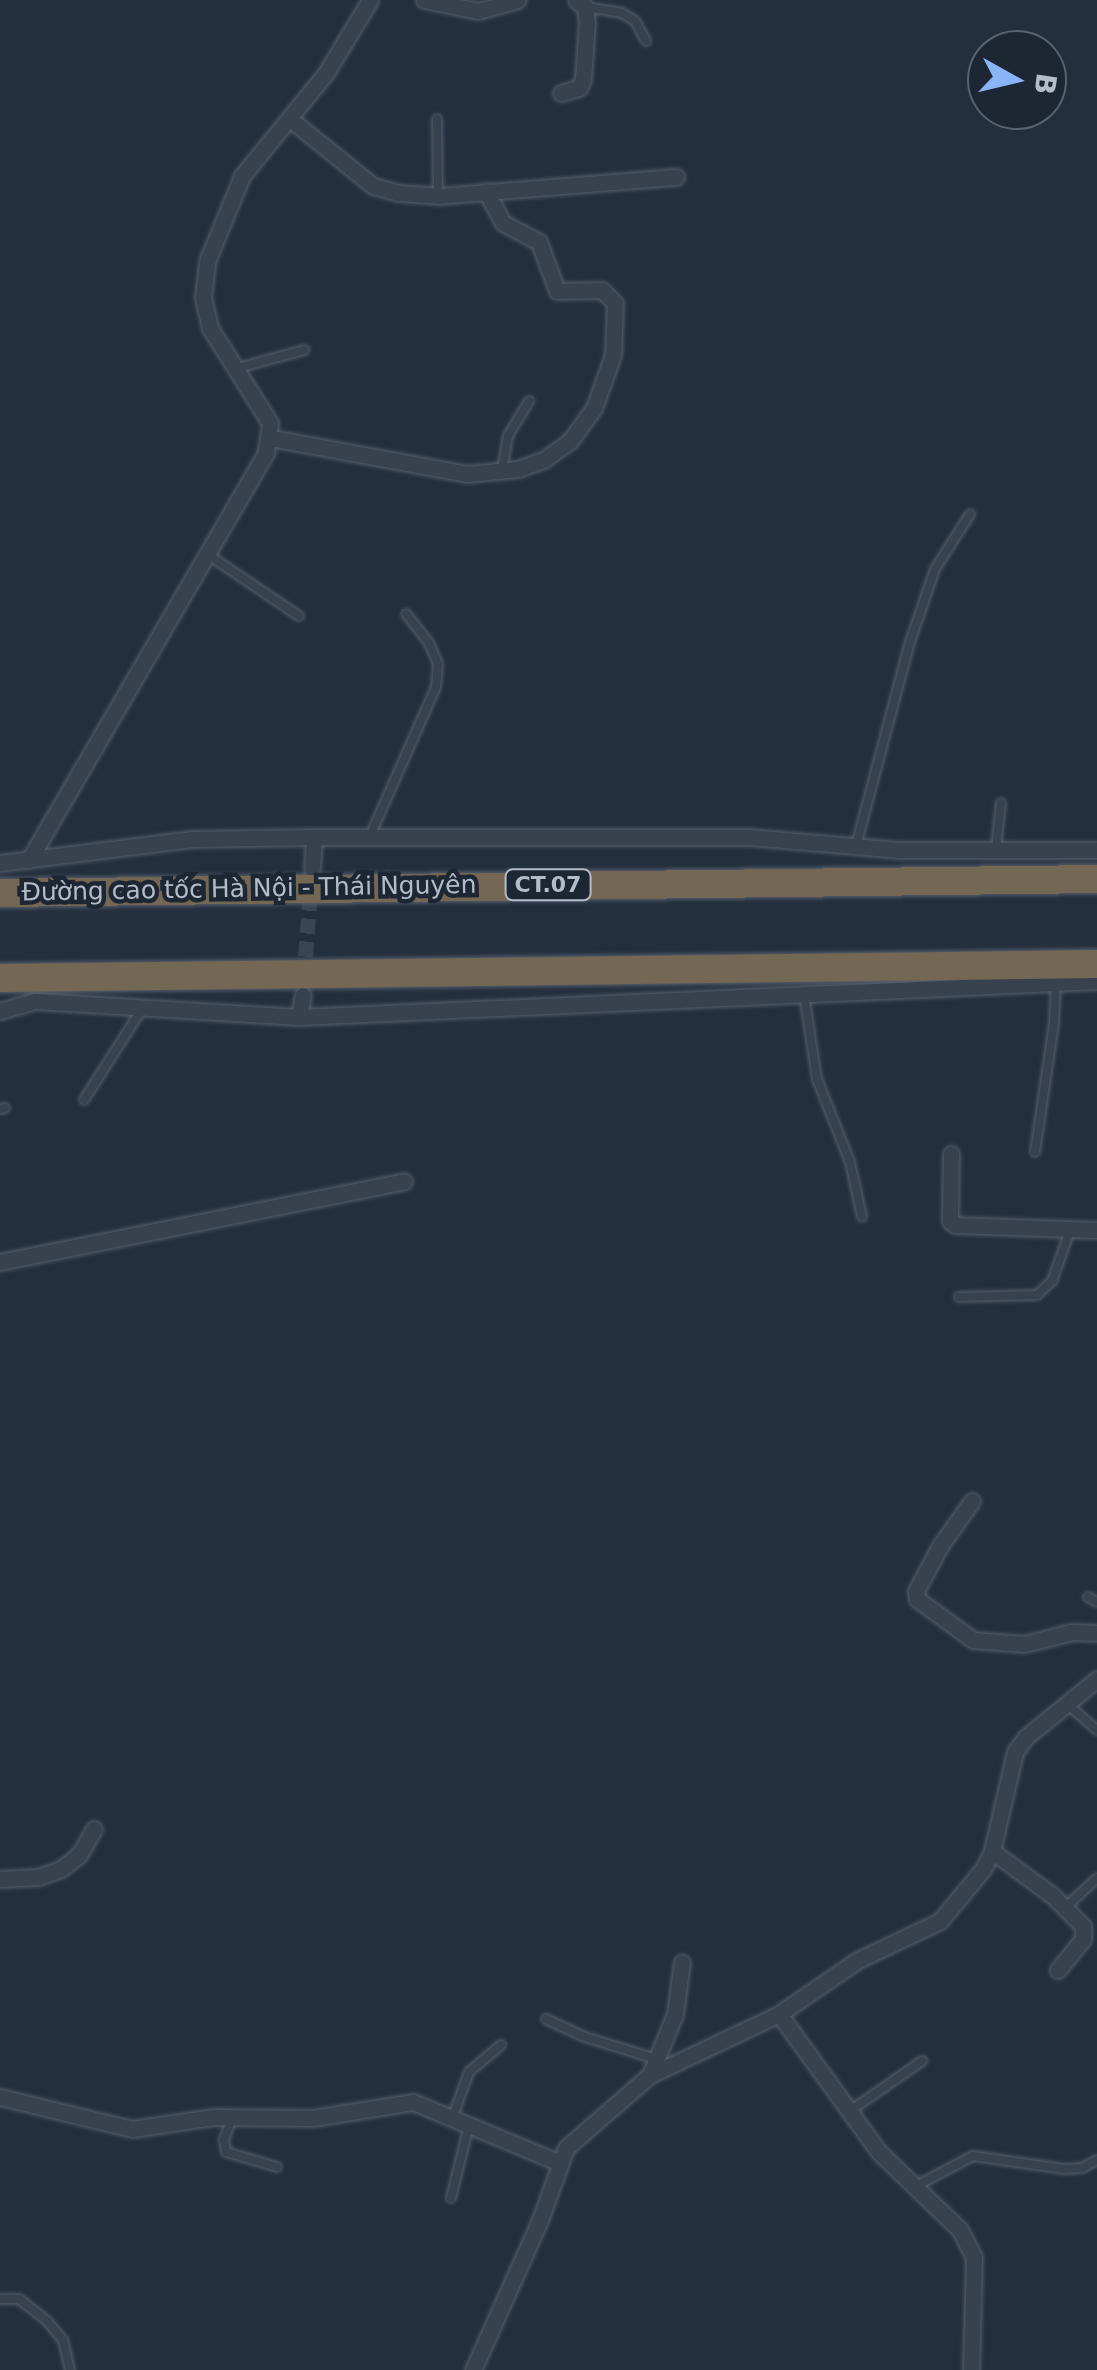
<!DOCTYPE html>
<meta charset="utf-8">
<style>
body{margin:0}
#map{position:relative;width:1097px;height:2370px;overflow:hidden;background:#242f3e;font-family:"DejaVu Sans",sans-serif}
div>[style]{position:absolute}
.street-tunnel>*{height:15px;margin-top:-7.5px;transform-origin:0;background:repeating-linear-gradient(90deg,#3a4453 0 15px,transparent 0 23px)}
.roads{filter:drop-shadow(0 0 2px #565f6c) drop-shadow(0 0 2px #565f6c)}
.lane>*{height:8px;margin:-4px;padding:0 4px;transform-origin:4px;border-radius:4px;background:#38414e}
.street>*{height:15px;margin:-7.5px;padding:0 7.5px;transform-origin:7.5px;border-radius:7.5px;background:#38414e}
.highway>*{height:28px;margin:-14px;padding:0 14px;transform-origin:14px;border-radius:14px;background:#746855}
span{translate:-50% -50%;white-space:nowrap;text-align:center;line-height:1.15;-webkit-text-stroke:9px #1d2633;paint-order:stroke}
.shield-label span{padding:2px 8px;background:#1d2633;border:2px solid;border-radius:8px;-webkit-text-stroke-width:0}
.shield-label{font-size:22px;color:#b4bcc9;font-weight:700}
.street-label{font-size:25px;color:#b4bcc9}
.north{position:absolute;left:967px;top:30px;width:100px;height:100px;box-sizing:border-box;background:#1d2633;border:2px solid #59626f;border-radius:50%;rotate:98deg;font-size:28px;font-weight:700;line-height:40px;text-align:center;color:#b4bcc9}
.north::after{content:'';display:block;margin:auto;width:35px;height:45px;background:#8ab4f8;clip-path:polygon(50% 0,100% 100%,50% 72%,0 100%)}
</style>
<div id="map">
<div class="street-tunnel">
<div style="left:304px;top:979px;width:97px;rotate:-85.9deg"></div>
</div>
<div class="roads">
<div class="lane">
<div style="left:585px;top:7px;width:37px;rotate:9deg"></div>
<div style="left:622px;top:13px;width:15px;rotate:32deg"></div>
<div style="left:635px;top:21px;width:23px;rotate:61deg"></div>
<div style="left:437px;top:119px;width:76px;rotate:89.2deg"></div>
<div style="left:234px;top:369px;width:73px;rotate:-15.2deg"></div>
<div style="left:502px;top:470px;width:35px;rotate:-80deg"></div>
<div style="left:508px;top:436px;width:41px;rotate:-59deg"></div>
<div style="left:207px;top:554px;width:111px;rotate:34deg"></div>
<div style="left:370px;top:836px;width:163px;rotate:-66.1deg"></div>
<div style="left:436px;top:687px;width:23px;rotate:-85deg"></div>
<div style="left:438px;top:664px;width:23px;rotate:-113deg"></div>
<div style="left:429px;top:643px;width:37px;rotate:-128deg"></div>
<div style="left:856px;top:846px;width:208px;rotate:-75.2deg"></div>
<div style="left:909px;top:645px;width:80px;rotate:-71.1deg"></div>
<div style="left:935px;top:569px;width:65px;rotate:-57.5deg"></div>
<div style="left:996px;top:848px;width:45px;rotate:-83.7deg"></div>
<div style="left:804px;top:994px;width:86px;rotate:81.3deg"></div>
<div style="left:817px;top:1079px;width:89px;rotate:68.3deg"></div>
<div style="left:850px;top:1162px;width:56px;rotate:77.7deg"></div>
<div style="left:84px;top:1100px;width:108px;rotate:-57.5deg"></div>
<div style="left:0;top:1109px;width:5px;rotate:-11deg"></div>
<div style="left:1035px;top:1152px;width:129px;rotate:-81.6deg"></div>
<div style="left:1054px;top:1024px;width:42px;rotate:-87.3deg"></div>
<div style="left:959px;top:1297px;width:78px;rotate:-1.5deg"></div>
<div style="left:1037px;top:1295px;width:21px;rotate:-43deg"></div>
<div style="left:1052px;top:1281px;width:53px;rotate:-70.2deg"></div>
<div style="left:1088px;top:1597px;width:10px;rotate:29deg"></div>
<div style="left:1067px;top:1704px;width:40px;rotate:41deg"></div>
<div style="left:1066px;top:1907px;width:42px;rotate:-43.1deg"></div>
<div style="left:546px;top:2019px;width:40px;rotate:25deg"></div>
<div style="left:582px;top:2036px;width:77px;rotate:17.3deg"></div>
<div style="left:850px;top:2111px;width:88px;rotate:-34.8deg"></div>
<div style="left:233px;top:2116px;width:25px;rotate:111deg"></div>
<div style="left:224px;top:2139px;width:13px;rotate:81deg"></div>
<div style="left:226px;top:2152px;width:53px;rotate:16.4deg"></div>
<div style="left:453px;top:2116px;width:47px;rotate:-70deg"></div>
<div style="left:469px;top:2072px;width:42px;rotate:-40.2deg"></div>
<div style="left:916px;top:2186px;width:64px;rotate:-27.8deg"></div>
<div style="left:973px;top:2156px;width:92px;rotate:8.1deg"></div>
<div style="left:1064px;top:2169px;width:18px;rotate:-3deg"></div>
<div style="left:1082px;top:2168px;width:17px;rotate:-28deg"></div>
<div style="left:451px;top:2198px;width:75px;rotate:-76.1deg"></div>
<div style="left:0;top:2299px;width:19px"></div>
<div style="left:19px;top:2299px;width:36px;rotate:38deg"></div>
<div style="left:47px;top:2321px;width:25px;rotate:50deg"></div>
<div style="left:63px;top:2340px;width:31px;rotate:77deg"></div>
</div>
<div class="street">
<div style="left:424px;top:0;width:55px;rotate:11.5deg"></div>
<div style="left:478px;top:11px;width:41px;rotate:-15.4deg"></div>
<div style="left:561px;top:93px;width:19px;rotate:-16deg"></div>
<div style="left:579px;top:88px;width:10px;rotate:-66deg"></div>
<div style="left:583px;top:79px;width:57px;rotate:-86deg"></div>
<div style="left:587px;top:22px;width:15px;rotate:-98deg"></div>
<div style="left:585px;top:7px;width:11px;rotate:-142deg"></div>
<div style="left:290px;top:119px;width:107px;rotate:38.9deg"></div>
<div style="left:373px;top:186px;width:27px;rotate:15deg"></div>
<div style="left:399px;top:193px;width:39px;rotate:4deg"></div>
<div style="left:438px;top:196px;width:239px;rotate:-4.6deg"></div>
<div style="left:271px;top:438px;width:199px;rotate:10.4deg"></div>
<div style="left:467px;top:474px;width:51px;rotate:-5.6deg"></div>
<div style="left:518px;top:469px;width:29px;rotate:-20deg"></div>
<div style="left:545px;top:459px;width:31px;rotate:-36deg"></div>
<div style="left:570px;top:441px;width:41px;rotate:-54deg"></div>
<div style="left:594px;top:408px;width:56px;rotate:-70.3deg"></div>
<div style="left:613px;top:355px;width:52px;rotate:-87.8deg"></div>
<div style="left:615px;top:303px;width:18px;rotate:-135deg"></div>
<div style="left:602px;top:290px;width:45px;rotate:178.7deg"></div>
<div style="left:557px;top:291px;width:52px;rotate:-110.2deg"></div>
<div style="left:539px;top:242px;width:41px;rotate:-152.2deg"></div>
<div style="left:503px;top:223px;width:36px;rotate:-118deg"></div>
<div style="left:29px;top:860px;width:472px;rotate:-59.8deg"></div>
<div style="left:266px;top:452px;width:29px;rotate:-82deg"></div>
<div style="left:270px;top:423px;width:112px;rotate:-122.3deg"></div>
<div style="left:210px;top:328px;width:32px;rotate:-103deg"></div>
<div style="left:203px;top:297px;width:38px;rotate:-83deg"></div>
<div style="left:208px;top:259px;width:90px;rotate:-67.7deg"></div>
<div style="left:242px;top:176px;width:133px;rotate:-50.8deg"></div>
<div style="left:326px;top:73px;width:85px;rotate:-58.9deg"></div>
<div style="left:0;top:863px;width:194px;rotate:-7.1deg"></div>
<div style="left:193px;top:839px;width:121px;rotate:-0.9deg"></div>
<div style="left:314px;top:837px;width:435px"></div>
<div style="left:749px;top:837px;width:154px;rotate:4.9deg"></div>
<div style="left:902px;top:850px;width:195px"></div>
<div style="left:312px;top:868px;width:31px;rotate:-86deg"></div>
<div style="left:0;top:1011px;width:37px;rotate:-16deg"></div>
<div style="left:36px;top:1001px;width:263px;rotate:3.5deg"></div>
<div style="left:299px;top:1017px;width:799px;rotate:-2.58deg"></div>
<div style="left:299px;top:1017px;width:22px;rotate:-80deg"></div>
<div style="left:951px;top:1154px;width:67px;rotate:90.9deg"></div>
<div style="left:950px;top:1221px;width:6px;rotate:39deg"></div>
<div style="left:955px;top:1225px;width:142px;rotate:2deg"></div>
<div style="left:0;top:1262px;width:412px;rotate:-11.3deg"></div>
<div style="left:972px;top:1501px;width:55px;rotate:125.4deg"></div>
<div style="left:940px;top:1546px;width:51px;rotate:118.1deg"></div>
<div style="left:916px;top:1591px;width:8px;rotate:83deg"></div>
<div style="left:917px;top:1599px;width:69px;rotate:36.2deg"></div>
<div style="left:973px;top:1640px;width:51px;rotate:4.5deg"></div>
<div style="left:1024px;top:1644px;width:49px;rotate:-14deg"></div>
<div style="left:1072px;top:1632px;width:25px;rotate:2deg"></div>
<div style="left:992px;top:1851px;width:76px;rotate:36.4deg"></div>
<div style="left:1053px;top:1896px;width:42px;rotate:45deg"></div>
<div style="left:1083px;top:1926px;width:13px;rotate:90deg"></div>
<div style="left:1083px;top:1939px;width:40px;rotate:129deg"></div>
<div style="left:0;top:1879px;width:38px;rotate:-3deg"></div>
<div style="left:38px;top:1877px;width:24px;rotate:-19deg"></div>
<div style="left:61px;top:1869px;width:23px;rotate:-38deg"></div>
<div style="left:79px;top:1855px;width:30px;rotate:-60deg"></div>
<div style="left:779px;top:2014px;width:170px;rotate:54.1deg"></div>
<div style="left:879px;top:2152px;width:112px;rotate:43.9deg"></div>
<div style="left:960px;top:2230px;width:30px;rotate:63deg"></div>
<div style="left:974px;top:2257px;width:113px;rotate:91.5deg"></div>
<div style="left:650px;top:2075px;width:66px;rotate:-67.7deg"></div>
<div style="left:675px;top:2014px;width:52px;rotate:-82.3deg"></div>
<div style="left:0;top:2097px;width:136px;rotate:13.6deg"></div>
<div style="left:132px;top:2129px;width:82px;rotate:-8.4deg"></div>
<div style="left:213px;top:2117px;width:100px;rotate:0.6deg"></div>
<div style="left:313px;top:2118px;width:101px;rotate:-9.1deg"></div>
<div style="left:413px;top:2102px;width:157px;rotate:22.5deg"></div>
<div style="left:473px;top:2370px;width:164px;rotate:-65.9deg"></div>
<div style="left:540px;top:2220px;width:77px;rotate:-70.1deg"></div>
<div style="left:566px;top:2148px;width:111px;rotate:-41deg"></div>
<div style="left:650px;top:2075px;width:143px;rotate:-25.3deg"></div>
<div style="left:779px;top:2014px;width:96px;rotate:-34.4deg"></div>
<div style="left:858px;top:1960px;width:91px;rotate:-25.4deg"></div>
<div style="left:940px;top:1921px;width:67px;rotate:-50.4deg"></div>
<div style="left:983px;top:1869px;width:20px;rotate:-63deg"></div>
<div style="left:992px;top:1851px;width:102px;rotate:-76.9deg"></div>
<div style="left:1015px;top:1752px;width:19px;rotate:-54deg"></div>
<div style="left:1026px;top:1737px;width:92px;rotate:-39.2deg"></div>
</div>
<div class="highway">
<div style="left:0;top:893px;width:1097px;rotate:-0.73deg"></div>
<div style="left:0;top:978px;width:1097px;rotate:-0.73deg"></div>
</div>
</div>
<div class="shield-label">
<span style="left:548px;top:885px">CT.07</span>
</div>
<div class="street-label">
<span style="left:249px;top:889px;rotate:-1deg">Đường cao tốc Hà Nội - Thái Nguyên</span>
</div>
<div class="north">B</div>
</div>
